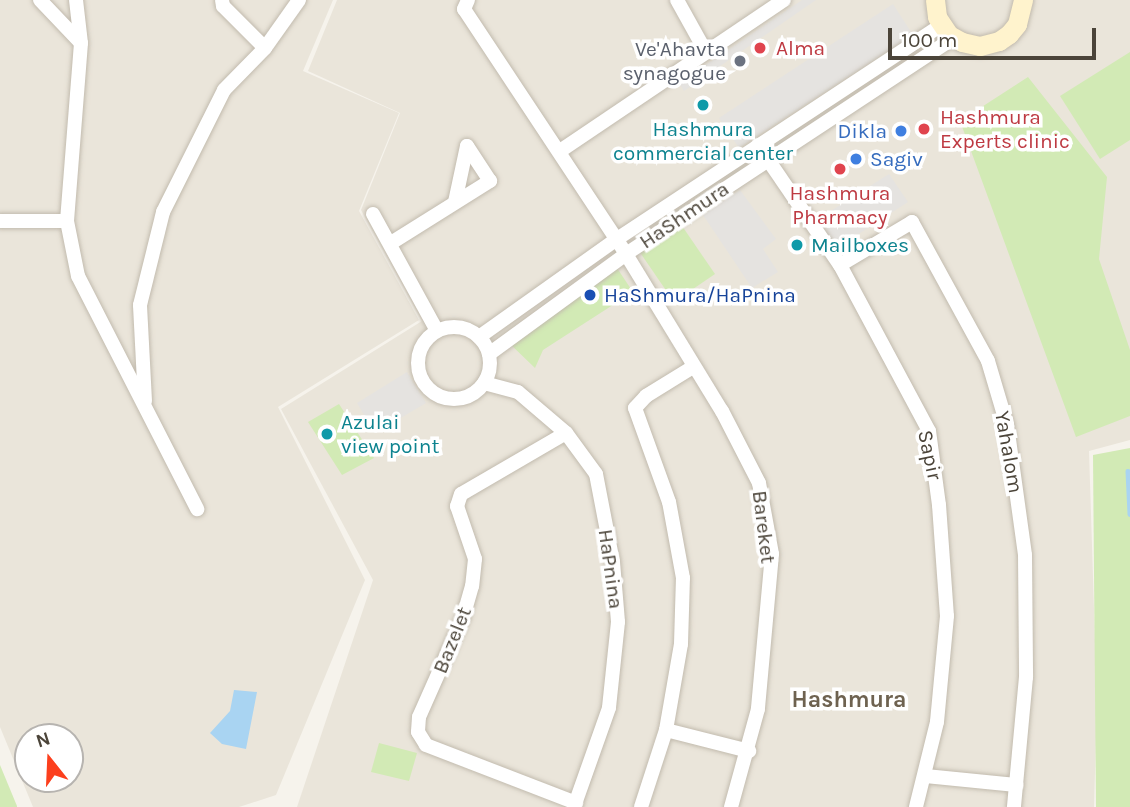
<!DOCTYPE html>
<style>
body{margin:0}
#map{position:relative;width:1130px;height:807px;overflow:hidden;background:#f6f3ec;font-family:Karla,sans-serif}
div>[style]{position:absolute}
.residential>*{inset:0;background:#eae5da}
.green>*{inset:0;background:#d2eab5}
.parking>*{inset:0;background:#e5e3e0}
.water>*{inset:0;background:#a9d4f2}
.stream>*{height:4.5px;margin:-2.25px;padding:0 2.25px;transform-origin:2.25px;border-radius:2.25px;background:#a9d4f2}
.roads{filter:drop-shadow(0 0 2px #c2bbae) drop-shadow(0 0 2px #c2bbae)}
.street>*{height:14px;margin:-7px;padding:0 7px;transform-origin:7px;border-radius:7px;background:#fff}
.street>.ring{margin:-7px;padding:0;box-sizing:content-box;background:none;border:14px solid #fff;border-radius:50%}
.secondary>*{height:19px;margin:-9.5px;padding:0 9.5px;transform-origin:9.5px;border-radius:9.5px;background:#fff3cd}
.dots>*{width:19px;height:19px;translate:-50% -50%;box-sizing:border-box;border:4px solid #fff;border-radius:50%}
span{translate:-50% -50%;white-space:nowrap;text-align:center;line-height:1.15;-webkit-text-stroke:7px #fff;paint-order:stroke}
.health-label{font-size:21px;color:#be3a42}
.left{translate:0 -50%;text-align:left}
.worship-label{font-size:21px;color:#5b616d}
.right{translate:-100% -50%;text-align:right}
.culture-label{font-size:21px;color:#0d838f}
.shop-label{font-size:21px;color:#366cbe}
.street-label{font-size:21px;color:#4b4439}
.transit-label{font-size:21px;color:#164399}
.neighbourhood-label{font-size:23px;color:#6e6250;font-weight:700}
.north{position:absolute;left:14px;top:723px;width:70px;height:70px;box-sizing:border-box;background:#fff;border:2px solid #b7b4b0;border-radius:50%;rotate:342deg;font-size:19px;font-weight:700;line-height:28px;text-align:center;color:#4b4439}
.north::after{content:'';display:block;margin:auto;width:24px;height:32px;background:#fc3f1d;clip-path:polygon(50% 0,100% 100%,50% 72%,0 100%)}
.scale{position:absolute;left:888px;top:28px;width:208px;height:32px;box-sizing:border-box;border:4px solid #4b4439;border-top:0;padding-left:9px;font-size:21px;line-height:24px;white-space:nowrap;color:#4b4439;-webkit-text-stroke:5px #fff;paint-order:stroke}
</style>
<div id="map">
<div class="residential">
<div style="clip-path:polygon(evenodd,0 0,333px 0,303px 71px,399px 113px,359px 211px,419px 320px,278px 407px,365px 580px,276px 795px,239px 807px,33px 807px,0 727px,0 0,28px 737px,70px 737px,70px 779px,28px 779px,28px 737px)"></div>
<div style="clip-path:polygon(337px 0,1130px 0,1130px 440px,1089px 451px,1097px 703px,1094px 807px,297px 807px,373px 580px,281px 409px,422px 321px,361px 210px,400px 113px,308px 71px)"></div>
</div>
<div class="green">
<div style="clip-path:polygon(1130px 52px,1130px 140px,1100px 159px,1060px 96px)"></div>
<div style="clip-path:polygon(1028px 77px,1107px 177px,1099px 259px,1130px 350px,1130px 416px,1076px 437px,960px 121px)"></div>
<div style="clip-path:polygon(680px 223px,715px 274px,674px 302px,639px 251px)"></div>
<div style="clip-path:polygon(617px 268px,633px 292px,543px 350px,535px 368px,507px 341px)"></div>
<div style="clip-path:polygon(339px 404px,374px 458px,342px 475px,308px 422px)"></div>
<div style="clip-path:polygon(1130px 448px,1130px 807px,1096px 807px,1093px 455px)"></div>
<div style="clip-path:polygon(379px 743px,417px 753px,409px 781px,371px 772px)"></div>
<div style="clip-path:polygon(0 765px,17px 806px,17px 807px,0 807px)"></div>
</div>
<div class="parking">
<div style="clip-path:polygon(802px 0,816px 0,684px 91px,679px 83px)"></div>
<div style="clip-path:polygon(893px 4px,913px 35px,739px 148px,719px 118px)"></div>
<div style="clip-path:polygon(889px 174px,908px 202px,834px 250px,815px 221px)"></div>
<div style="clip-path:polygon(740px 190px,776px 239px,763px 249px,778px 272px,752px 288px,703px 215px)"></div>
<div style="clip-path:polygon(407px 372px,426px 403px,375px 433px,357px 403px)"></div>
</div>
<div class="water">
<div style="clip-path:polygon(234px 690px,257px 692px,246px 749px,222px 744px,210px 733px,230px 711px)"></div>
</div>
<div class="stream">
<div style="left:1128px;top:471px;width:43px;rotate:87.3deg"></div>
</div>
<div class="roads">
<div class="street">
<div style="left:40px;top:0;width:59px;rotate:46.4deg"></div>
<div style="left:76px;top:0;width:43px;rotate:83.4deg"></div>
<div style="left:81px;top:43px;width:179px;rotate:94.5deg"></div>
<div style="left:67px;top:221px;width:56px;rotate:78.7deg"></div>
<div style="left:78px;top:276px;width:262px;rotate:62.9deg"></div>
<div style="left:222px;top:0;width:6px;rotate:81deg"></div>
<div style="left:223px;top:6px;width:59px;rotate:45deg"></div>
<div style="left:265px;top:48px;width:59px;rotate:-54.7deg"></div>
<div style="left:468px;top:0;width:10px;rotate:114deg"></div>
<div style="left:464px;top:9px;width:294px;rotate:56.5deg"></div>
<div style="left:626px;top:254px;width:184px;rotate:58.6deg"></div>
<div style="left:722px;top:411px;width:81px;rotate:62.8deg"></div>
<div style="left:759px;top:483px;width:72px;rotate:79.6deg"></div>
<div style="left:772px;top:554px;width:156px;rotate:95.2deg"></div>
<div style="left:758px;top:709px;width:102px;rotate:105.4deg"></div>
<div style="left:677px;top:0;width:60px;rotate:60.9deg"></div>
<div style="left:758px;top:145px;width:145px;rotate:55.7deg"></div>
<div style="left:840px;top:265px;width:188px;rotate:61.8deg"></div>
<div style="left:929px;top:431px;width:75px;rotate:82.3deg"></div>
<div style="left:939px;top:505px;width:111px;rotate:85.9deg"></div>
<div style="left:947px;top:616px;width:106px;rotate:95.4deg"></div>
<div style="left:937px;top:722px;width:88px;rotate:103.9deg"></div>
<div style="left:560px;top:151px;width:270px;rotate:-34deg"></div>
<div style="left:373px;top:214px;width:133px;rotate:61.3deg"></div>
<div style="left:0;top:221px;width:67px"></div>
<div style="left:391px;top:243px;width:117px;rotate:-32.1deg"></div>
<div style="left:490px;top:181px;width:42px;rotate:-123.3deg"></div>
<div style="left:467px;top:146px;width:57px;rotate:102.1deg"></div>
<div style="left:840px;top:265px;width:84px;rotate:-30.8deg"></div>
<div style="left:912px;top:222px;width:158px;rotate:61.3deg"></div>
<div style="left:988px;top:361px;width:67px;rotate:73.5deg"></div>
<div style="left:1007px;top:425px;width:131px;rotate:82.1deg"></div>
<div style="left:1025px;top:555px;width:122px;rotate:89.5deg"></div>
<div style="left:1026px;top:677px;width:131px;rotate:95.3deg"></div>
<div class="ring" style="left:418px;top:327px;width:58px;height:58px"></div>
<div style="left:479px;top:337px;width:169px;rotate:-35.4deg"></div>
<div style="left:617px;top:239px;width:388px;rotate:-33.4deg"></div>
<div style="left:489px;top:354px;width:170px;rotate:-36.1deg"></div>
<div style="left:626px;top:254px;width:393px;rotate:-33.4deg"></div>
<div style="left:484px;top:383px;width:35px;rotate:15deg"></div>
<div style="left:518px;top:392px;width:63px;rotate:40.5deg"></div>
<div style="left:566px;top:433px;width:51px;rotate:53.8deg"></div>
<div style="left:596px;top:474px;width:90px;rotate:79.1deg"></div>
<div style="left:613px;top:562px;width:60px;rotate:85.2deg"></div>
<div style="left:618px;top:622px;width:86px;rotate:96deg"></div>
<div style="left:609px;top:708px;width:105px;rotate:109.5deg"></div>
<div style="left:145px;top:401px;width:96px;rotate:-93deg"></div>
<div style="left:140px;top:305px;width:96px;rotate:-76.1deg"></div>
<div style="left:163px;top:212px;width:136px;rotate:-63.4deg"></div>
<div style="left:224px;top:90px;width:59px;rotate:-45.7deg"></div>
<div style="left:566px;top:433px;width:121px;rotate:149.8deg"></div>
<div style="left:461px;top:494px;width:13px;rotate:108deg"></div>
<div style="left:457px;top:506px;width:56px;rotate:71.2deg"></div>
<div style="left:475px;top:559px;width:27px;rotate:96deg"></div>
<div style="left:472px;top:586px;width:35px;rotate:106deg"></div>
<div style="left:462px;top:620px;width:106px;rotate:113.9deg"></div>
<div style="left:419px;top:717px;width:15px;rotate:94deg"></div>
<div style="left:418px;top:732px;width:15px;rotate:58deg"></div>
<div style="left:426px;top:745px;width:161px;rotate:21.1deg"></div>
<div style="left:666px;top:730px;width:86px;rotate:14.2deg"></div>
<div style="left:925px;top:776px;width:92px;rotate:5.6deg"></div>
<div style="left:641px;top:807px;width:81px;rotate:-72deg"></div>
<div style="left:666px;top:730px;width:87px;rotate:-80.1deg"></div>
<div style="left:681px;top:644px;width:66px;rotate:-88.3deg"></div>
<div style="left:683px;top:578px;width:77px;rotate:-100.4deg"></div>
<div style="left:669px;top:502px;width:100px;rotate:-109.9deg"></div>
<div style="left:635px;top:408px;width:16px;rotate:-47deg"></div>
<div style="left:646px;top:396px;width:55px;rotate:-31.7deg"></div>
</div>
<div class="secondary">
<div style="left:935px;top:0;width:17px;rotate:83deg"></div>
<div style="left:937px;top:17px;width:22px;rotate:56deg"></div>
<div style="left:949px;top:35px;width:15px;rotate:28deg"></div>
<div style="left:962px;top:42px;width:18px;rotate:13deg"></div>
<div style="left:980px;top:46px;width:20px;rotate:-15deg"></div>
<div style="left:999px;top:41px;width:12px;rotate:-35deg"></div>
<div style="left:1009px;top:34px;width:13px;rotate:-51deg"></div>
<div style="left:1017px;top:24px;width:25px;rotate:-76deg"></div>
</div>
</div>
<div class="dots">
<div style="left:760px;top:48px;background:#e0444e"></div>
<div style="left:740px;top:61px;background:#6b7280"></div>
<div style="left:703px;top:105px;background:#0f9aa8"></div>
<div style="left:924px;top:129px;background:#e0444e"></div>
<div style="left:901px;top:131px;background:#3f7fe0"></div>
<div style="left:856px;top:159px;background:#3f7fe0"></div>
<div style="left:840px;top:169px;background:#e0444e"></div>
<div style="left:797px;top:245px;background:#0f9aa8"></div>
<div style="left:590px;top:295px;background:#1a4fb4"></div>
<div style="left:327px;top:434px;background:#0f9aa8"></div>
</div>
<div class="health-label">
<span class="left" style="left:776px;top:48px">Alma</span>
<span class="left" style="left:940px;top:129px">Hashmura<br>Experts clinic</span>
<span style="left:840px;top:205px">Hashmura<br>Pharmacy</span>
</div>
<div class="worship-label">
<span class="right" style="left:726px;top:61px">Ve'Ahavta<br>synagogue</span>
</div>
<div class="culture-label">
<span style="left:703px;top:141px">Hashmura<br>commercial center</span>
<span class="left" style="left:811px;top:245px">Mailboxes</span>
<span class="left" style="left:341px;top:434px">Azulai<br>view point</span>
</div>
<div class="shop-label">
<span class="right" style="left:887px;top:131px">Dikla</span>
<span class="left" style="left:870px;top:159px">Sagiv</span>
</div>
<div class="street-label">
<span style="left:684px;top:215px;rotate:-34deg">HaShmura</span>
<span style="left:1009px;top:452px;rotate:80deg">Yahalom</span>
<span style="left:930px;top:455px;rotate:78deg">Sapir</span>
<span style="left:764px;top:527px;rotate:83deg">Bareket</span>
<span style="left:611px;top:569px;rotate:82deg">HaPnina</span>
<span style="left:452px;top:640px;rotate:-68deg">Bazelet</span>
</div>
<div class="transit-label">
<span class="left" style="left:604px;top:295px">HaShmura/HaPnina</span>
</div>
<div class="neighbourhood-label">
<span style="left:849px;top:700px">Hashmura</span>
</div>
<div class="north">N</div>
<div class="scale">100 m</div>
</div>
